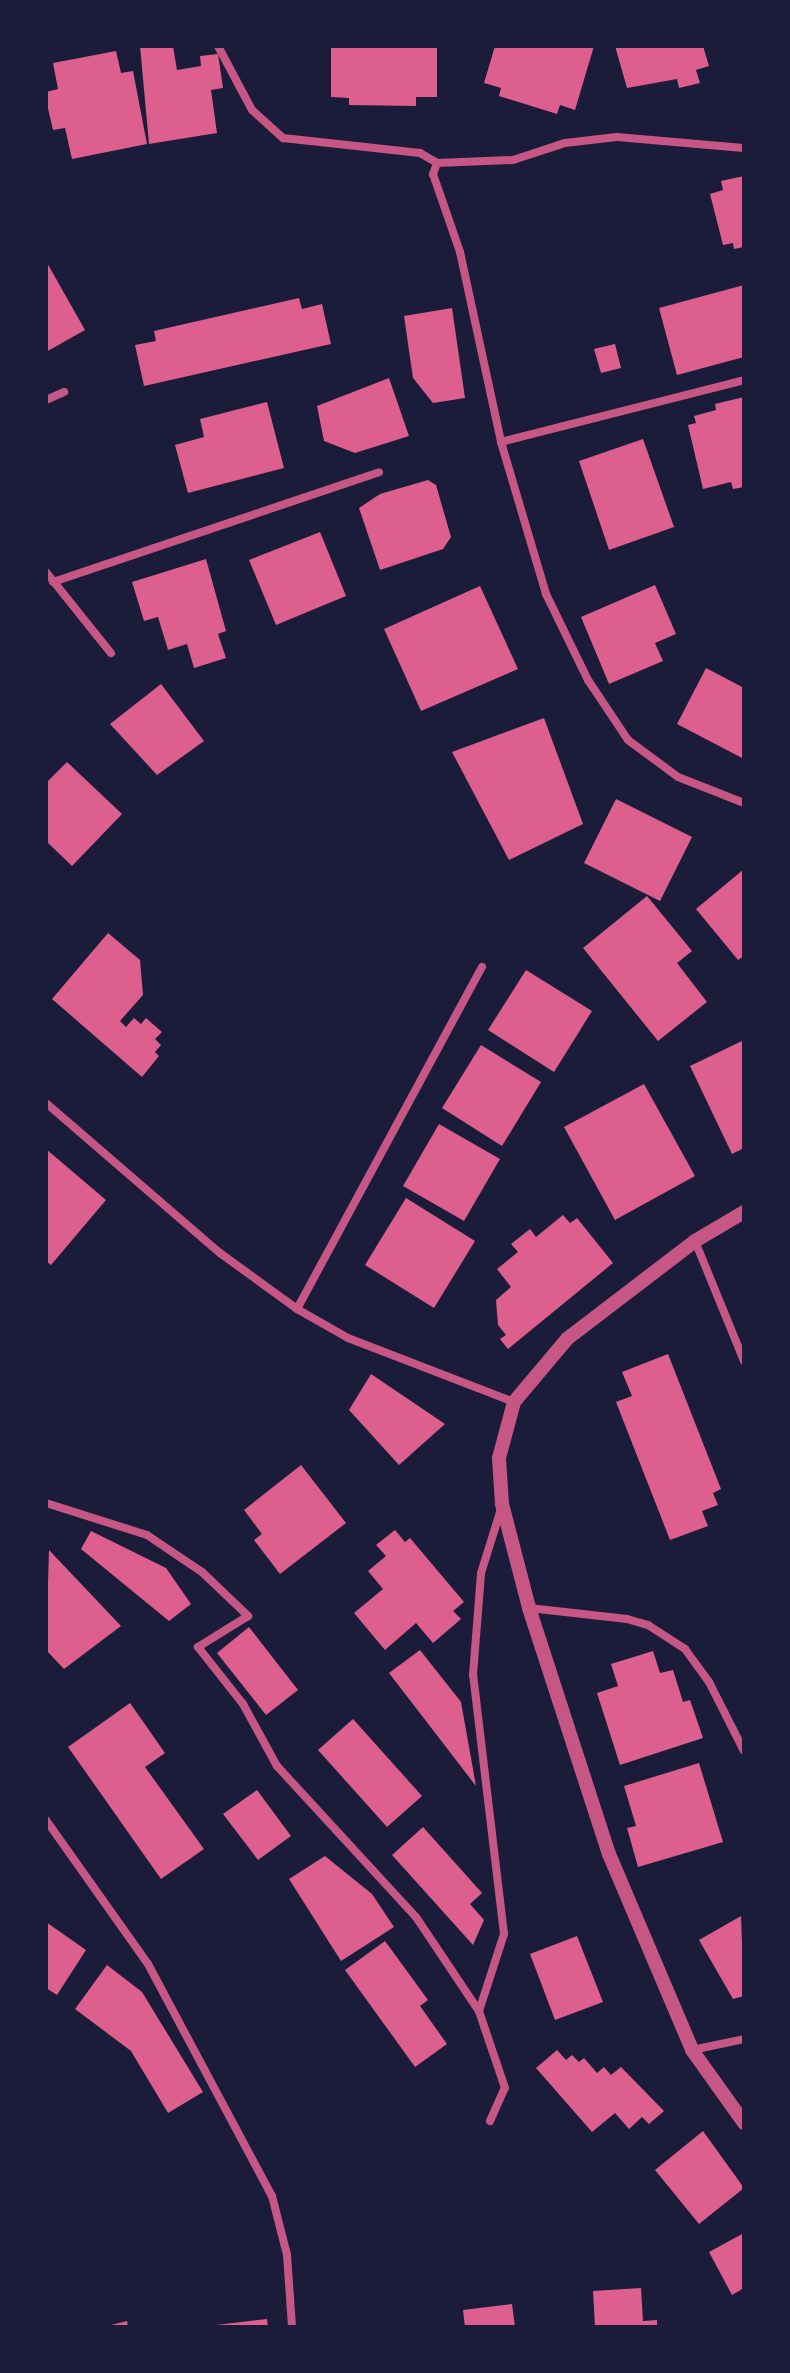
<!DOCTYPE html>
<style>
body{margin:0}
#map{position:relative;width:790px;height:2373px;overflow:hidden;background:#1b1b3a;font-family:Manrope,sans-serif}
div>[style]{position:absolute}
.building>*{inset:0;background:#dd5f8e}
.minor>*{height:8px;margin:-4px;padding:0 4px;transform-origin:4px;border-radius:4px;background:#c65784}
.tertiary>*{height:14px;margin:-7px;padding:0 7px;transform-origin:7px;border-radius:7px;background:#c65784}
span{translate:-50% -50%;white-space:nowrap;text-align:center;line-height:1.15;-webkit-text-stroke:7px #1b1b3a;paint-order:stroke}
.frame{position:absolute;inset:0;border:48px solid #1b1b3a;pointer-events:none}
</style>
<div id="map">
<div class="building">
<div style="clip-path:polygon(140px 46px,173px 46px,177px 70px,201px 66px,200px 56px,218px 54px,223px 88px,211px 90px,217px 133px,149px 144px)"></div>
<div style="clip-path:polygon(331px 46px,437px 46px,437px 97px,416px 97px,416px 106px,349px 105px,349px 98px,331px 97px)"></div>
<div style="clip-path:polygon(495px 46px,594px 46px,575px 110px,560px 105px,557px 114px,499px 96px,501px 88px,484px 83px)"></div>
<div style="clip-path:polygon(615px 46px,703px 46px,709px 66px,696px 70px,700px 83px,679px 88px,677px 79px,627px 88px)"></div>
<div style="clip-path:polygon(116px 51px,121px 73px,133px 71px,147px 144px,72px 159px,65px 128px,53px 130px,46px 100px,46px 92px,58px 89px,53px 63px)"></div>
<div style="clip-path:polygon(744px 176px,744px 247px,734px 249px,733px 243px,723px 245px,710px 194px,723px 190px,721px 181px)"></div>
<div style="clip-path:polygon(46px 261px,85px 330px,46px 352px)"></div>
<div style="clip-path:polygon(744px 285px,744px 357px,677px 375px,659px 308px)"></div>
<div style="clip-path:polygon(299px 298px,302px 309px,322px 304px,331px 344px,144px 386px,135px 345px,156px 341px,154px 331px)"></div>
<div style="clip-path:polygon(452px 308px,465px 398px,433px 403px,413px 378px,404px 316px)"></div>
<div style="clip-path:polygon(615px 344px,621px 368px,601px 373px,594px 349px)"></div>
<div style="clip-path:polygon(389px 378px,409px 436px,355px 453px,324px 441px,317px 406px)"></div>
<div style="clip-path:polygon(744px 397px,744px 487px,733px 489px,731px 482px,703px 489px,688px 425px,696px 423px,694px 416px,716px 410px,715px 404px)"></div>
<div style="clip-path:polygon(267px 402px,284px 468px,188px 493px,175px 445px,204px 437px,200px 419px)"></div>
<div style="clip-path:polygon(643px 439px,674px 527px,609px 550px,579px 461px)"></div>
<div style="clip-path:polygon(428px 480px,436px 485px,451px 537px,443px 549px,380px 570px,359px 508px,380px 494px)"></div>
<div style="clip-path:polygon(320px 532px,346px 596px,276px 625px,249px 560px)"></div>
<div style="clip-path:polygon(206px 559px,226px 631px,218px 634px,226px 658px,194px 668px,187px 644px,168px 650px,158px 617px,144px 621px,132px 582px)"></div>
<div style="clip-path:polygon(655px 585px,676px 634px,655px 643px,663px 661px,609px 684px,581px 617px)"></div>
<div style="clip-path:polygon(480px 586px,518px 669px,421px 711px,384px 629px)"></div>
<div style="clip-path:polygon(706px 668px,744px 688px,744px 759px,677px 724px)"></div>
<div style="clip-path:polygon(161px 684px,204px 741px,157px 775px,110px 724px)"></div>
<div style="clip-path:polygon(544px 718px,583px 824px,509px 860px,452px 752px)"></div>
<div style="clip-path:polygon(67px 762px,122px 814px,72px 866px,46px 841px,46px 783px)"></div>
<div style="clip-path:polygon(616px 799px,692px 837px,660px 901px,584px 863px)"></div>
<div style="clip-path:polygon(744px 869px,744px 956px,738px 960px,696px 909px)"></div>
<div style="clip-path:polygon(647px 896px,692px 951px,677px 963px,707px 1002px,658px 1041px,583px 948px)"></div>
<div style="clip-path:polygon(108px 933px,140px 960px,143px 995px,120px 1021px,126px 1027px,134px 1018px,141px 1024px,146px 1018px,162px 1032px,155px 1039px,161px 1045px,155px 1052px,159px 1056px,142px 1077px,52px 999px)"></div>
<div style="clip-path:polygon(526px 970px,592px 1011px,554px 1072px,488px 1030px)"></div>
<div style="clip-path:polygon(744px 1040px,744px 1148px,732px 1154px,690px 1066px)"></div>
<div style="clip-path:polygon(481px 1045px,541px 1082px,502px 1146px,442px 1108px)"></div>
<div style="clip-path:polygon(644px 1084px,695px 1176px,615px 1220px,564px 1127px)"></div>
<div style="clip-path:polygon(439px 1124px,500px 1159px,464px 1221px,403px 1186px)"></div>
<div style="clip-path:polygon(46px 1149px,106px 1200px,51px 1265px,46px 1261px)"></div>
<div style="clip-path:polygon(406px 1198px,475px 1241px,434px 1308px,365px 1265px)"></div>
<div style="clip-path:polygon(563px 1215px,570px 1223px,577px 1218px,613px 1263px,508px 1349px,500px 1339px,506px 1335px,498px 1325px,496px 1300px,511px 1287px,497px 1269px,518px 1252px,511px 1244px,530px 1229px,536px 1237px)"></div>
<div style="clip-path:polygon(668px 1354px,721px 1489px,713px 1493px,718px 1505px,702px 1511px,708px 1526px,670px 1540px,616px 1402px,632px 1396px,622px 1372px)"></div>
<div style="clip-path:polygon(371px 1374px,445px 1424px,399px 1465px,349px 1410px)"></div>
<div style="clip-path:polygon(301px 1465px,346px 1523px,280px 1574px,254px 1540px,262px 1534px,244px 1510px)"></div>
<div style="clip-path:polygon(395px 1530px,405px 1542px,410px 1538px,464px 1602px,453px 1611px,461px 1619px,433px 1643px,416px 1623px,385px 1650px,354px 1613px,383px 1589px,368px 1571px,386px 1556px,376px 1545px)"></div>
<div style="clip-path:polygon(91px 1531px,166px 1568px,191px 1604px,169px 1621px,81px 1549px)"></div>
<div style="clip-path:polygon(49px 1550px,121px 1626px,64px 1669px,46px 1650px)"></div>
<div style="clip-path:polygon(249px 1627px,298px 1690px,266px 1715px,217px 1653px)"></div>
<div style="clip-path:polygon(420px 1650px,461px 1702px,476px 1786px,389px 1673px)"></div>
<div style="clip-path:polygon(653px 1651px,660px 1673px,673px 1670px,683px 1702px,690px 1700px,703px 1738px,620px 1765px,597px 1693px,618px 1686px,611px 1664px)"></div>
<div style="clip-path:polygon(130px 1703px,165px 1753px,145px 1767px,204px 1849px,161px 1879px,68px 1747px)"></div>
<div style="clip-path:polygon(353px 1719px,422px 1796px,387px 1827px,318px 1750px)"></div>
<div style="clip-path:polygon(699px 1763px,723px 1842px,638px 1867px,627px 1828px,636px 1826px,624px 1786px)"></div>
<div style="clip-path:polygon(257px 1790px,291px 1836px,258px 1860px,223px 1814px)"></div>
<div style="clip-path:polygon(423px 1827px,482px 1893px,470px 1904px,484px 1920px,473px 1945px,392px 1855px)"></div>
<div style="clip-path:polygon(325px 1856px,372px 1894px,394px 1927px,341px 1961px,289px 1879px)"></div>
<div style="clip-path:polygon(741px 1916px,744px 1996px,733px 1999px,699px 1940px)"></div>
<div style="clip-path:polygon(46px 1922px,86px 1950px,57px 1995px,46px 1988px)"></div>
<div style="clip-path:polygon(577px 1936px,603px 2002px,555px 2020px,530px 1954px)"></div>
<div style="clip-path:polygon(385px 1941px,428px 2000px,420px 2006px,447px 2044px,415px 2067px,345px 1970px)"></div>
<div style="clip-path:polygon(107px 1965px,142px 1992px,203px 2092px,168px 2113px,131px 2051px,75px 2009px)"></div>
<div style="clip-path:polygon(557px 2050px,566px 2060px,572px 2055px,579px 2062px,584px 2058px,597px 2073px,604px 2067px,611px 2075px,621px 2067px,664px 2111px,649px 2124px,642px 2117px,629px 2129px,615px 2113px,592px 2132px,536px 2068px)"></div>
<div style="clip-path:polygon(703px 2131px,744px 2188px,699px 2224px,655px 2170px)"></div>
<div style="clip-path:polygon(744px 2233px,744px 2288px,732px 2295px,709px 2252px)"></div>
<div style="clip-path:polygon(641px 2288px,643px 2321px,657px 2320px,657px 2327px,595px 2327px,593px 2291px)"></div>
<div style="clip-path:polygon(512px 2304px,515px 2327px,465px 2327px,463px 2310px)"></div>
<div style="clip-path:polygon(267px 2319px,268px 2327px,216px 2327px,216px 2325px)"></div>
<div style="clip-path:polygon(127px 2321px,128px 2327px,107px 2327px,107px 2326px)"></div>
</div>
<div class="minor">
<div style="left:218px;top:46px;width:72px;rotate:62deg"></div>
<div style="left:252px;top:110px;width:42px;rotate:42.1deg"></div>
<div style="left:283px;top:138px;width:138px;rotate:6.2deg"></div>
<div style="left:420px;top:153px;width:20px;rotate:30deg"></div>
<div style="left:437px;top:163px;width:12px;rotate:110deg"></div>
<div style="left:433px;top:174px;width:83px;rotate:70.9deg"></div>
<div style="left:460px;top:252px;width:194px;rotate:77.8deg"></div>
<div style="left:501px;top:442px;width:159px;rotate:73.5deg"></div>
<div style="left:546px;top:594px;width:96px;rotate:64deg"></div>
<div style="left:588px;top:680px;width:72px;rotate:56.3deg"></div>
<div style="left:628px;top:740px;width:62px;rotate:36.5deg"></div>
<div style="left:678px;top:777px;width:71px;rotate:21.5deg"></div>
<div style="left:437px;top:163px;width:76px;rotate:-2.3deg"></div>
<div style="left:513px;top:160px;width:55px;rotate:-18.1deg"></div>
<div style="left:565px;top:143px;width:52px;rotate:-6.6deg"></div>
<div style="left:617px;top:137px;width:127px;rotate:5deg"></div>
<div style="left:46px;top:400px;width:20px;rotate:-24deg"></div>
<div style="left:501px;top:442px;width:251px;rotate:-14.3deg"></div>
<div style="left:46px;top:572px;width:104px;rotate:51.3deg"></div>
<div style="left:53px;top:582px;width:344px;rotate:-18.6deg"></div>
<div style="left:46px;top:1103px;width:230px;rotate:40.8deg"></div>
<div style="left:220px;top:1253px;width:95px;rotate:36deg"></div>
<div style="left:297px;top:1309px;width:59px;rotate:29.6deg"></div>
<div style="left:348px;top:1338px;width:178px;rotate:21.1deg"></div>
<div style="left:695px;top:1241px;width:130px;rotate:67.8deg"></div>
<div style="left:297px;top:1309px;width:389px;rotate:-61.6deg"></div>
<div style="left:46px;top:1503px;width:106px;rotate:17.6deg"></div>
<div style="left:147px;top:1535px;width:66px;rotate:33.9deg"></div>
<div style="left:202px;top:1572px;width:64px;rotate:43.7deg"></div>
<div style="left:248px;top:1616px;width:59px;rotate:148.2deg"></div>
<div style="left:198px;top:1647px;width:73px;rotate:51.7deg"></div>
<div style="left:243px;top:1704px;width:71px;rotate:61.3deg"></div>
<div style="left:277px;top:1766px;width:205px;rotate:47.4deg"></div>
<div style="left:416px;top:1917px;width:113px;rotate:56.2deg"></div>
<div style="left:529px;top:1608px;width:99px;rotate:6.4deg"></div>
<div style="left:627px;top:1619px;width:22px;rotate:16deg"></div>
<div style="left:648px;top:1625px;width:44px;rotate:33deg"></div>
<div style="left:685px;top:1649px;width:41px;rotate:54deg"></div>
<div style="left:709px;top:1682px;width:77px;rotate:63.1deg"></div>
<div style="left:46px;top:1820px;width:176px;rotate:54.7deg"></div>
<div style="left:148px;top:1964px;width:263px;rotate:61.9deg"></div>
<div style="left:272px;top:2196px;width:61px;rotate:75.7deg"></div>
<div style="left:287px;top:2255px;width:72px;rotate:86deg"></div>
<div style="left:692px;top:2050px;width:53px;rotate:-11.9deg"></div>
<div style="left:490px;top:2121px;width:36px;rotate:-66deg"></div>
<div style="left:505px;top:2088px;width:81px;rotate:-108.7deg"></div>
<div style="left:479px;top:2011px;width:81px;rotate:-72deg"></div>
<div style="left:504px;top:1934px;width:261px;rotate:-96.8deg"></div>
<div style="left:473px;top:1675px;width:102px;rotate:-85.5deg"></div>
<div style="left:481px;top:1573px;width:67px;rotate:-72.6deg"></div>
</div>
<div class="tertiary">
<div style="left:744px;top:1212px;width:57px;rotate:149.4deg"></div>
<div style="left:695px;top:1241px;width:161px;rotate:142.6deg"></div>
<div style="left:567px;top:1339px;width:82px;rotate:130.1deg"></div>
<div style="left:514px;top:1402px;width:58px;rotate:105deg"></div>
<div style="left:499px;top:1458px;width:46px;rotate:86.3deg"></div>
<div style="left:502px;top:1504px;width:107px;rotate:75.4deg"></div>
<div style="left:529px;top:1608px;width:259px;rotate:72deg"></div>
<div style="left:609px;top:1854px;width:213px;rotate:67deg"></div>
<div style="left:692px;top:2050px;width:90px;rotate:54.5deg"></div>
</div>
<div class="frame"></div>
</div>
